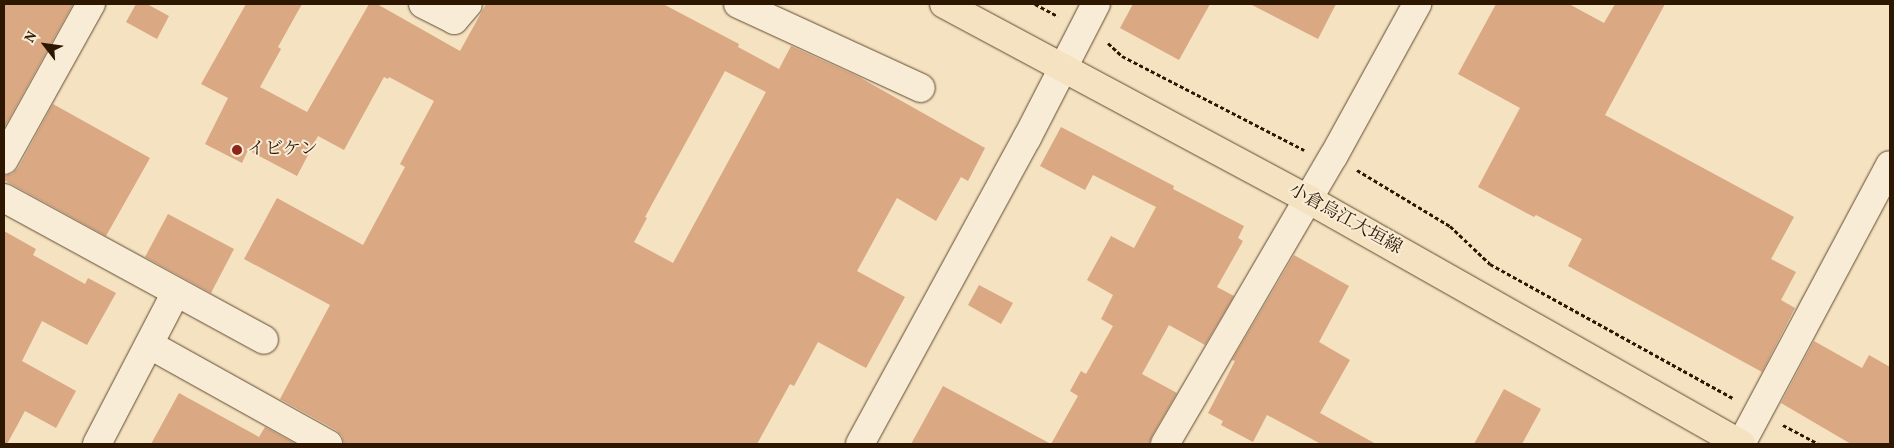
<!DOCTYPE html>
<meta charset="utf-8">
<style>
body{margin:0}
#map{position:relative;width:1894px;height:448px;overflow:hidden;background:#f5e2c0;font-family:Vollkorn,"Noto Serif JP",serif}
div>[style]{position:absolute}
.building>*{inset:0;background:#daa883}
.path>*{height:3px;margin-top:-1.5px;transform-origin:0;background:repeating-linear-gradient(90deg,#2e1700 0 4px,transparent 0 6.5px)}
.roads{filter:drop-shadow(0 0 1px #604a30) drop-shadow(0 0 1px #604a30)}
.minor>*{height:28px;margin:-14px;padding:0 14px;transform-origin:14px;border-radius:14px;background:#f8ecd6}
.major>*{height:28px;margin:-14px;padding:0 14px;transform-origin:14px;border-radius:14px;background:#f5e2c0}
.dots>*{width:14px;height:14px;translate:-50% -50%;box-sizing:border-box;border:2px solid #f8ecd6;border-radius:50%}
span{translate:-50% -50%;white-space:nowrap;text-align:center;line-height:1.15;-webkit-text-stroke:4px #f8ecd6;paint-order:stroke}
.poi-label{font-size:18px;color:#2e1700}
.left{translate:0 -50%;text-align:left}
.street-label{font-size:18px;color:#2e1700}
.frame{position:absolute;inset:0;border:5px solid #2e1700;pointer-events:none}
.north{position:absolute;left:20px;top:20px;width:50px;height:50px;-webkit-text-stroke:4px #f8ecd6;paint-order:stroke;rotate:300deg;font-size:14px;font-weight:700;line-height:20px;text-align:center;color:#2e1700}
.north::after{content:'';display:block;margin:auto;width:18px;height:22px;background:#2e1700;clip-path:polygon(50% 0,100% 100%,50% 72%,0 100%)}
</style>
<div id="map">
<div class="building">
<div style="clip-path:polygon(4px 4px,73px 4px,4px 128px)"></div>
<div style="clip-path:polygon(136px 4px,147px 4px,169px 16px,157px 39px,126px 22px)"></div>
<div style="clip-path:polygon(evenodd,246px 4px,302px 4px,278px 47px,281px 49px,260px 87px,307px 112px,369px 4px,377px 4px,460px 51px,486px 4px,663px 4px,739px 44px,738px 47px,779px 69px,791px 46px,859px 77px,985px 148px,968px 181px,961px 177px,936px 221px,897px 198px,857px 271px,905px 297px,866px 368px,818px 342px,794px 386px,790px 384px,757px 444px,344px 444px,342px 436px,336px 430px,280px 399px,330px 305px,244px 259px,277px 198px,363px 245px,405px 167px,400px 164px,434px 101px,389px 77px,388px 79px,384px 77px,344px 150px,318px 136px,297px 176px,248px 150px,242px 163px,205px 144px,228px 98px,201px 84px,246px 4px,725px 71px,766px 92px,673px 263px,634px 242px,647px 218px,645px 217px,725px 71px)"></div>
<div style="clip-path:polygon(1133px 4px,1210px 4px,1179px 60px,1120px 28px)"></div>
<div style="clip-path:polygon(1250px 4px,1336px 4px,1318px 39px)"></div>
<div style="clip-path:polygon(1496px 4px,1569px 4px,1604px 23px,1615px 4px,1665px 4px,1605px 115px,1794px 217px,1771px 259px,1796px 272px,1781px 300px,1795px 308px,1762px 372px,1568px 266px,1582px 239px,1536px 215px,1534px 217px,1478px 187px,1520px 108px,1458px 74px)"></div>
<div style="clip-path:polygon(53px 104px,150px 158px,106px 236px,4px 180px,4px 176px,12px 174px,18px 168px)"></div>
<div style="clip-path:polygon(1061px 127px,1174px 186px,1173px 189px,1244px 226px,1238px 238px,1243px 241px,1217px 287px,1234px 296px,1205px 345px,1169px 325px,1142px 374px,1177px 393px,1152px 436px,1149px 444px,911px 444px,943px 386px,1051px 444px,1078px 396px,1070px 391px,1081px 371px,1086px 374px,1113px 326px,1101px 319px,1113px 295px,1087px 280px,1111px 236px,1134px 248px,1156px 207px,1093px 175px,1085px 190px,1040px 166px)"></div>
<div style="clip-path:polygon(168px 214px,234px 249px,211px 293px,145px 257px)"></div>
<div style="clip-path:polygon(4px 231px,36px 249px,33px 255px,85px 284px,88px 278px,116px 293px,87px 345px,42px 321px,22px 361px,76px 391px,56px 428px,25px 411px,7px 444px,4px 444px)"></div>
<div style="clip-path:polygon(1294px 255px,1349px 286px,1319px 342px,1350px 360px,1320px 413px,1376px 444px,1321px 444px,1267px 415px,1253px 442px,1221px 425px,1223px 421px,1208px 413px,1235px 361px,1232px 360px)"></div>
<div style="clip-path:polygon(979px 285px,1013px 303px,1001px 324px,968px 305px)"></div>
<div style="clip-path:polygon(1814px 341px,1862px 368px,1869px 355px,1890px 367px,1890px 444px,1851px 444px,1781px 403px)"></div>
<div style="clip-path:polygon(1504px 389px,1541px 409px,1522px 444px,1474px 444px)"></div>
<div style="clip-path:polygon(179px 393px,259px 437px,265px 427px,296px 444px,151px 444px)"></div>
</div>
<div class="path">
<div style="left:1035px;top:4px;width:26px;rotate:28deg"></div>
<div style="left:1108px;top:43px;width:19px;rotate:43deg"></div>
<div style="left:1122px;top:56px;width:205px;rotate:27.3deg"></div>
<div style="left:1357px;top:170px;width:109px;rotate:31.1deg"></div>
<div style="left:1450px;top:226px;width:55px;rotate:43.5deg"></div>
<div style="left:1490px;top:264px;width:277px;rotate:28.9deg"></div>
<div style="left:1783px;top:425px;width:40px;rotate:28deg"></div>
</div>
<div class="roads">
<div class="minor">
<div style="left:423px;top:4px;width:35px;rotate:27deg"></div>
<div style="left:454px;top:20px;width:21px;rotate:-49deg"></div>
<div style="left:738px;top:4px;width:201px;rotate:24.7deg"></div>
<div style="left:4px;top:160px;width:179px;rotate:-60.9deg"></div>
<div style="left:4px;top:198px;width:296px;rotate:28.6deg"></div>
<div style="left:150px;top:345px;width:204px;rotate:29.1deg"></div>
<div style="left:97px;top:444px;width:171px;rotate:-62.5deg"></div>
<div style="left:860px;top:444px;width:349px;rotate:-61.4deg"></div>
<div style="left:1027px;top:138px;width:151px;rotate:-62.8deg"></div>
<div style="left:1165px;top:444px;width:333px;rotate:-59.7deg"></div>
<div style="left:1333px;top:157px;width:175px;rotate:-61.2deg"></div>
<div style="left:1741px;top:444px;width:316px;rotate:-61.9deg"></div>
</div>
<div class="major">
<div style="left:944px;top:4px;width:411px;rotate:28.2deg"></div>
<div style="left:1306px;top:198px;width:500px;rotate:29.5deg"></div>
</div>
</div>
<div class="dots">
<div style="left:237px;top:150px;background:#8f2418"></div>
</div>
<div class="poi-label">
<span class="left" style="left:247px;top:150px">イビケン</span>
</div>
<div class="street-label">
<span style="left:1345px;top:220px;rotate:29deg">小倉烏江大垣線</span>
</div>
<div class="frame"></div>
<div class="north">N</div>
</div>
